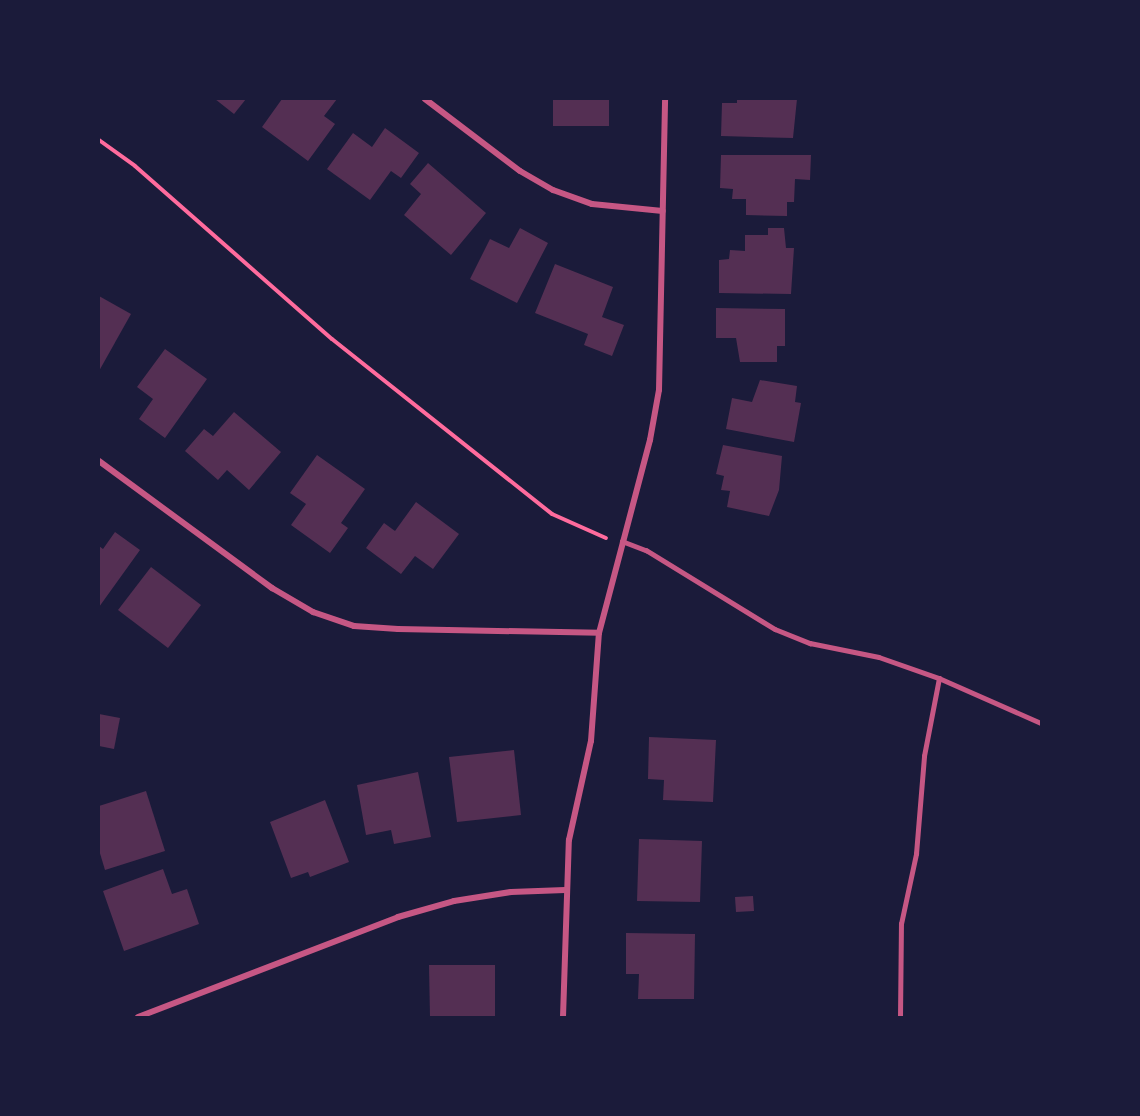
<!DOCTYPE html>
<style>
body{margin:0}
#map{position:relative;width:1140px;height:1116px;overflow:hidden;background:#1b1b3a;font-family:Cabin,sans-serif}
div>[style]{position:absolute}
.building>*{inset:0;background:#542f53}
.path>*{height:4px;margin:-2px;padding:0 2px;transform-origin:2px;border-radius:2px;background:#ff6b9d}
.service>*{height:4.5px;margin:-2.25px;padding:0 2.25px;transform-origin:2.25px;border-radius:2.25px;background:#c65784}
.minor>*{height:6px;margin:-3px;padding:0 3px;transform-origin:3px;border-radius:3px;background:#c65784}
span{translate:-50% -50%;white-space:nowrap;text-align:center;line-height:1.15;-webkit-text-stroke:6px #1b1b3a;paint-order:stroke}
.frame{position:absolute;inset:0;border:100px solid #1b1b3a;pointer-events:none}
</style>
<div id="map">
<div class="building">
<div style="clip-path:polygon(215px 99px,246px 99px,234px 114px)"></div>
<div style="clip-path:polygon(282px 99px,337px 99px,324px 116px,335px 124px,308px 161px,262px 127px)"></div>
<div style="clip-path:polygon(553px 99px,609px 99px,609px 126px,553px 126px)"></div>
<div style="clip-path:polygon(737px 99px,797px 99px,793px 138px,721px 136px,722px 103px,737px 103px)"></div>
<div style="clip-path:polygon(385px 128px,419px 153px,401px 178px,391px 171px,370px 200px,327px 169px,353px 133px,372px 147px)"></div>
<div style="clip-path:polygon(721px 155px,811px 155px,810px 180px,795px 179px,794px 202px,787px 202px,787px 216px,746px 215px,746px 199px,732px 199px,733px 189px,720px 188px)"></div>
<div style="clip-path:polygon(428px 163px,486px 213px,451px 255px,404px 215px,421px 194px,410px 184px)"></div>
<div style="clip-path:polygon(520px 228px,548px 243px,517px 303px,470px 279px,490px 239px,509px 248px)"></div>
<div style="clip-path:polygon(768px 228px,784px 228px,786px 248px,794px 248px,791px 294px,719px 293px,719px 260px,729px 259px,730px 250px,745px 251px,745px 235px,768px 235px)"></div>
<div style="clip-path:polygon(555px 264px,613px 287px,602px 317px,624px 325px,612px 356px,584px 345px,588px 334px,535px 313px)"></div>
<div style="clip-path:polygon(99px 296px,131px 314px,99px 371px)"></div>
<div style="clip-path:polygon(716px 308px,785px 309px,785px 346px,777px 346px,777px 362px,740px 362px,736px 338px,716px 338px)"></div>
<div style="clip-path:polygon(165px 349px,207px 379px,165px 438px,139px 419px,153px 399px,137px 387px)"></div>
<div style="clip-path:polygon(760px 380px,797px 386px,795px 402px,801px 403px,794px 442px,726px 429px,732px 398px,752px 402px)"></div>
<div style="clip-path:polygon(234px 412px,281px 452px,249px 490px,227px 470px,218px 480px,185px 451px,204px 429px,213px 436px)"></div>
<div style="clip-path:polygon(723px 445px,782px 456px,779px 490px,769px 516px,727px 507px,730px 491px,721px 490px,724px 476px,716px 474px)"></div>
<div style="clip-path:polygon(317px 455px,365px 489px,341px 523px,348px 528px,330px 553px,291px 525px,306px 504px,290px 493px)"></div>
<div style="clip-path:polygon(416px 502px,459px 534px,433px 569px,415px 556px,401px 574px,366px 548px,384px 523px,395px 531px)"></div>
<div style="clip-path:polygon(115px 532px,140px 550px,99px 607px,99px 546px,103px 549px)"></div>
<div style="clip-path:polygon(151px 567px,201px 605px,168px 648px,118px 610px)"></div>
<div style="clip-path:polygon(99px 714px,120px 718px,114px 749px,99px 746px)"></div>
<div style="clip-path:polygon(649px 737px,716px 740px,713px 802px,663px 800px,664px 780px,648px 779px)"></div>
<div style="clip-path:polygon(514px 750px,521px 815px,457px 822px,449px 757px)"></div>
<div style="clip-path:polygon(418px 772px,431px 837px,394px 844px,391px 830px,366px 835px,357px 785px)"></div>
<div style="clip-path:polygon(146px 791px,165px 851px,105px 870px,99px 850px,99px 806px)"></div>
<div style="clip-path:polygon(325px 800px,349px 862px,310px 877px,308px 872px,291px 878px,270px 822px)"></div>
<div style="clip-path:polygon(639px 839px,702px 841px,700px 902px,637px 901px)"></div>
<div style="clip-path:polygon(163px 869px,172px 894px,187px 889px,199px 924px,124px 951px,103px 891px)"></div>
<div style="clip-path:polygon(753px 896px,754px 911px,736px 912px,735px 897px)"></div>
<div style="clip-path:polygon(626px 933px,695px 934px,694px 999px,638px 999px,639px 974px,626px 974px)"></div>
<div style="clip-path:polygon(429px 965px,495px 965px,495px 1017px,430px 1017px)"></div>
</div>
<div class="path">
<div style="left:99px;top:140px;width:44px;rotate:35.8deg"></div>
<div style="left:135px;top:166px;width:262px;rotate:41.3deg"></div>
<div style="left:332px;top:339px;width:281px;rotate:38.5deg"></div>
<div style="left:552px;top:514px;width:59px;rotate:24deg"></div>
</div>
<div class="service">
<div style="left:622px;top:541px;width:26px;rotate:21deg"></div>
<div style="left:646px;top:550px;width:151px;rotate:31.5deg"></div>
<div style="left:775px;top:629px;width:38px;rotate:22deg"></div>
<div style="left:810px;top:643px;width:70px;rotate:11.5deg"></div>
<div style="left:879px;top:657px;width:64px;rotate:19.3deg"></div>
<div style="left:939px;top:678px;width:111px;rotate:23.8deg"></div>
<div style="left:900px;top:1017px;width:93px;rotate:-89.4deg"></div>
<div style="left:901px;top:924px;width:72px;rotate:-77.9deg"></div>
<div style="left:916px;top:854px;width:98px;rotate:-85.3deg"></div>
<div style="left:924px;top:756px;width:79px;rotate:-79.1deg"></div>
</div>
<div class="minor">
<div style="left:425px;top:99px;width:119px;rotate:37.2deg"></div>
<div style="left:520px;top:171px;width:38px;rotate:30deg"></div>
<div style="left:553px;top:190px;width:41px;rotate:19.7deg"></div>
<div style="left:592px;top:204px;width:71px;rotate:5.6deg"></div>
<div style="left:99px;top:461px;width:215px;rotate:36.3deg"></div>
<div style="left:272px;top:588px;width:48px;rotate:30.3deg"></div>
<div style="left:313px;top:612px;width:43px;rotate:18.9deg"></div>
<div style="left:354px;top:626px;width:44px;rotate:3.9deg"></div>
<div style="left:398px;top:629px;width:201px;rotate:1.1deg"></div>
<div style="left:138px;top:1017px;width:279px;rotate:-21deg"></div>
<div style="left:398px;top:917px;width:58px;rotate:-15.9deg"></div>
<div style="left:454px;top:901px;width:58px;rotate:-9deg"></div>
<div style="left:511px;top:892px;width:54px;rotate:-2.1deg"></div>
<div style="left:563px;top:1017px;width:177px;rotate:-88.1deg"></div>
<div style="left:569px;top:840px;width:101px;rotate:-77.5deg"></div>
<div style="left:591px;top:741px;width:108px;rotate:-85.8deg"></div>
<div style="left:599px;top:633px;width:200px;rotate:-75.2deg"></div>
<div style="left:650px;top:440px;width:51px;rotate:-79.8deg"></div>
<div style="left:659px;top:390px;width:291px;rotate:-88.8deg"></div>
</div>
<div class="frame"></div>
</div>
